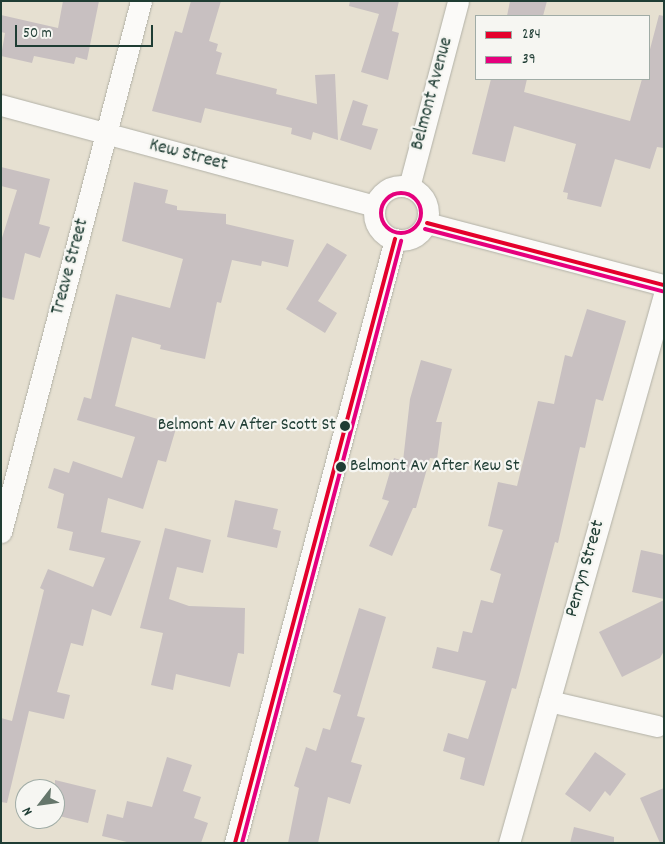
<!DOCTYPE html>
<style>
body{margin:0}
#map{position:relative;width:665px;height:844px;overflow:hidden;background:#e6e0d1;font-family:Dekko,sans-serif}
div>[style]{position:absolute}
.building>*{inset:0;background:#c8c0c1}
.roads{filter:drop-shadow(0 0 1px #b2b1a7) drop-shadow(0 0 1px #b2b1a7)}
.minor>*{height:21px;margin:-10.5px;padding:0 10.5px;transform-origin:10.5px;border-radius:10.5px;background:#fbfaf8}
.minor>.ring{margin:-10.5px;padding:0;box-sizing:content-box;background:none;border:21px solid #fbfaf8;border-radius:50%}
.bus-1>*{height:4px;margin:-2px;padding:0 2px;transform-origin:2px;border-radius:2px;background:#e4002b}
.bus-2>*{height:4px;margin:-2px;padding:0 2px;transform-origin:2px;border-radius:2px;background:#e5007d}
.bus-2>.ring{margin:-2px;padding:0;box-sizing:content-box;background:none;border:4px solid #e5007d;border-radius:50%}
.dots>*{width:14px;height:14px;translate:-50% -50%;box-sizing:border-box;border:2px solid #f6f6f2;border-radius:50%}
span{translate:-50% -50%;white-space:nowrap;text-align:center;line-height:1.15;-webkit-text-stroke:4.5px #f6f6f2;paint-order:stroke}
.bus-label{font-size:18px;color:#1f3d34}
.right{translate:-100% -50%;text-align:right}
.left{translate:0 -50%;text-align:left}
.street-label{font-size:19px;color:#1f3d34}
.frame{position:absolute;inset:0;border:2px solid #1f3d34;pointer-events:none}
.legend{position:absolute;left:475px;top:15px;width:175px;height:65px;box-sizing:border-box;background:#f6f6f2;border:1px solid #a0aca6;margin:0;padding:6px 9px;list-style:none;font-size:15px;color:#1f3d34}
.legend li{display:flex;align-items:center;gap:10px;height:25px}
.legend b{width:25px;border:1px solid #a0aca6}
.north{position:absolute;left:15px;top:779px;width:50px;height:50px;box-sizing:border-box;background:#f6f6f2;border:1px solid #a0aca6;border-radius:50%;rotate:240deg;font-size:14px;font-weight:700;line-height:20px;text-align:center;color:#1f3d34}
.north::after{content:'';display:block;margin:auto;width:18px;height:22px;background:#65766b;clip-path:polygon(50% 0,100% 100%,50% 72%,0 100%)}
.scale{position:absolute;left:15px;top:25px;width:138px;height:22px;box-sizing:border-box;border:2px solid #1f3d34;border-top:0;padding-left:6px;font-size:15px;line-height:18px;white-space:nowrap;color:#1f3d34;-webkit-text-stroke:4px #f6f6f2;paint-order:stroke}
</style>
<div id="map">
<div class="building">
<div style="clip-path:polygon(63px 1px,99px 1px,87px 60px,76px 57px,74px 64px,34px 56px,32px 63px,1px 56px,5px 33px,1px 32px,1px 15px,58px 28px)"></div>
<div style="clip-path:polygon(191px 1px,221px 1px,209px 41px,218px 44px,216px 51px,222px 53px,216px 74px,277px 89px,276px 94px,317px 104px,315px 75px,335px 74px,338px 140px,313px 132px,311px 140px,291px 134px,292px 128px,205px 108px,201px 123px,152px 111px,175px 31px,182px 33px)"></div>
<div style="clip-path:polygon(350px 1px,399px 1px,392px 31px,399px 33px,388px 80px,361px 72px,379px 14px,349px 6px)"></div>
<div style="clip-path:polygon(510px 1px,547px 1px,543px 16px,507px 16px)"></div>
<div style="clip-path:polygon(659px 15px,664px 16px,664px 148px,657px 147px,650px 169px,615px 159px,601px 207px,567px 199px,568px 193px,563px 192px,576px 144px,514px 126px,505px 162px,472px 154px,491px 79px,527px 79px,524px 92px,630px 121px,642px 79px,649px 79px,649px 53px)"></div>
<div style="clip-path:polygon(353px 100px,368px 105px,362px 125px,378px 129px,371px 150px,340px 140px)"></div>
<div style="clip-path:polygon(1px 167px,50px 179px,39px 224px,50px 227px,40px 258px,25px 253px,14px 300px,1px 297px,1px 241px,17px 190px,1px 186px)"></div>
<div style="clip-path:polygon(134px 182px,168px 190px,165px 203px,177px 206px,177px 210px,226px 214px,226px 224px,294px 240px,288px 267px,262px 261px,261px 266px,232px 260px,221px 303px,217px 302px,205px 359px,160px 349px,161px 345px,132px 337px,115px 406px,177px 425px,166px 462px,158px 460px,143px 509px,108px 498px,101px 532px,141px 541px,111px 616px,92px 609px,83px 646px,71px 643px,57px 692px,70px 695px,64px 719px,29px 711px,7px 803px,1px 802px,1px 718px,12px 721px,44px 590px,40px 588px,48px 569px,93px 587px,105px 558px,69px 550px,73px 532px,57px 528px,64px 494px,48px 488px,54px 468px,69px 473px,73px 461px,122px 478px,135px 437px,77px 420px,84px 397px,91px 399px,116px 294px,170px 308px,183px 259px,122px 241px)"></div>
<div style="clip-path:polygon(327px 243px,347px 255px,318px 301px,337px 313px,325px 333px,286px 309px)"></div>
<div style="clip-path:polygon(587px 309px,626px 321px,603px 401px,596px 399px,585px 448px,580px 447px,558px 543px,555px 542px,516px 689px,512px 688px,484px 786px,460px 779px,465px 758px,443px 751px,448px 733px,468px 739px,486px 681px,432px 668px,437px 647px,458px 652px,463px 631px,472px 633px,481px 600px,493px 603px,501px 574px,490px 570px,503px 530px,488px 526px,498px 482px,517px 486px,538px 401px,554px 404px,565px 355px,572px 357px)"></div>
<div style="clip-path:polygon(421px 360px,452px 369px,436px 422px,442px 422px,437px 459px,430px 458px,416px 508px,413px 508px,392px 556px,369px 546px,389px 501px,382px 499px,394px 458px,403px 461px,410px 399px)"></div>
<div style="clip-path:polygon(235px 500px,278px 509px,273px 529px,281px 531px,277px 548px,227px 537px)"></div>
<div style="clip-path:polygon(165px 528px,211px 540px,203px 573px,177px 567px,169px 599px,189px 606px,245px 608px,244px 654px,238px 653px,230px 687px,176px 674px,173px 690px,151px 685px,163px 633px,140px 628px)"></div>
<div style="clip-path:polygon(641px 550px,664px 555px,664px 599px,632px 592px)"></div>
<div style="clip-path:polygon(664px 600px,664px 651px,660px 658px,622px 677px,599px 632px)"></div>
<div style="clip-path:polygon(359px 608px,386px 617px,357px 716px,365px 718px,351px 762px,362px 765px,350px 804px,328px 797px,318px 843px,288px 843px,299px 788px,294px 786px,306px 747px,316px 751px,323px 728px,330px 730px,341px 695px,333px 692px)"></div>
<div style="clip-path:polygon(595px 752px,626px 774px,610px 796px,605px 791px,590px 812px,565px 794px)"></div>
<div style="clip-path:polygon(167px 757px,192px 765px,183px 791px,201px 797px,194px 818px,208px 823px,201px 843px,131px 843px,102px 836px,107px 814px,123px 818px,127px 801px,152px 807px)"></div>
<div style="clip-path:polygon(55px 780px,96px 790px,88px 823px,55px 815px)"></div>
<div style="clip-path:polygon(664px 788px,664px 843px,660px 843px,640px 798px)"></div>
<div style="clip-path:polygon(574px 827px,614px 837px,614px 843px,570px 843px)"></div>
</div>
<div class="roads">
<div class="minor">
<div style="left:1px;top:105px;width:387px;rotate:15.1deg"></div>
<div class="ring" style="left:374px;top:186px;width:33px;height:33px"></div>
<div style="left:409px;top:187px;width:192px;rotate:-75.2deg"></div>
<div style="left:427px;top:223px;width:245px;rotate:14.7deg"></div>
<div style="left:1px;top:532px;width:549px;rotate:-75.23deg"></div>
<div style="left:549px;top:701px;width:111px;rotate:13deg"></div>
<div style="left:235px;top:843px;width:625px;rotate:-75.16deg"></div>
<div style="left:509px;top:843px;width:569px;rotate:-74.21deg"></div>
</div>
</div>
<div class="bus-1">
<div style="left:427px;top:223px;width:245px;rotate:14.7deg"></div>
<div style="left:235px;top:843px;width:625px;rotate:-75.16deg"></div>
</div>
<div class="bus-2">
<div class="ring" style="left:381px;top:193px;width:36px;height:36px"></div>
<div style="left:425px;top:229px;width:245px;rotate:14.7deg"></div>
<div style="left:242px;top:843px;width:623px;rotate:-75.2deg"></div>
</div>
<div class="dots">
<div style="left:345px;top:426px;background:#1f3d34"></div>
<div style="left:341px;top:467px;background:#1f3d34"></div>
</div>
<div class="bus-label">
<span class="right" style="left:336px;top:426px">Belmont Av After Scott St</span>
<span class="left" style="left:350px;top:467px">Belmont Av After Kew St</span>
</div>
<div class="street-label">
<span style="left:433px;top:94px;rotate:-75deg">Belmont Avenue</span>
<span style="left:188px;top:156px;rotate:15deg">Kew Street</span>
<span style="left:71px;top:267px;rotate:-75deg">Treave Street</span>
<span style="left:586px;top:569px;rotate:-74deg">Penryn Street</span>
</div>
<div class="frame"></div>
<ul class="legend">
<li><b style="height:6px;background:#e4002b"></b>284</li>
<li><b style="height:6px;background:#e5007d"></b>39</li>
</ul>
<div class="north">N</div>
<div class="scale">50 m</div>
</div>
